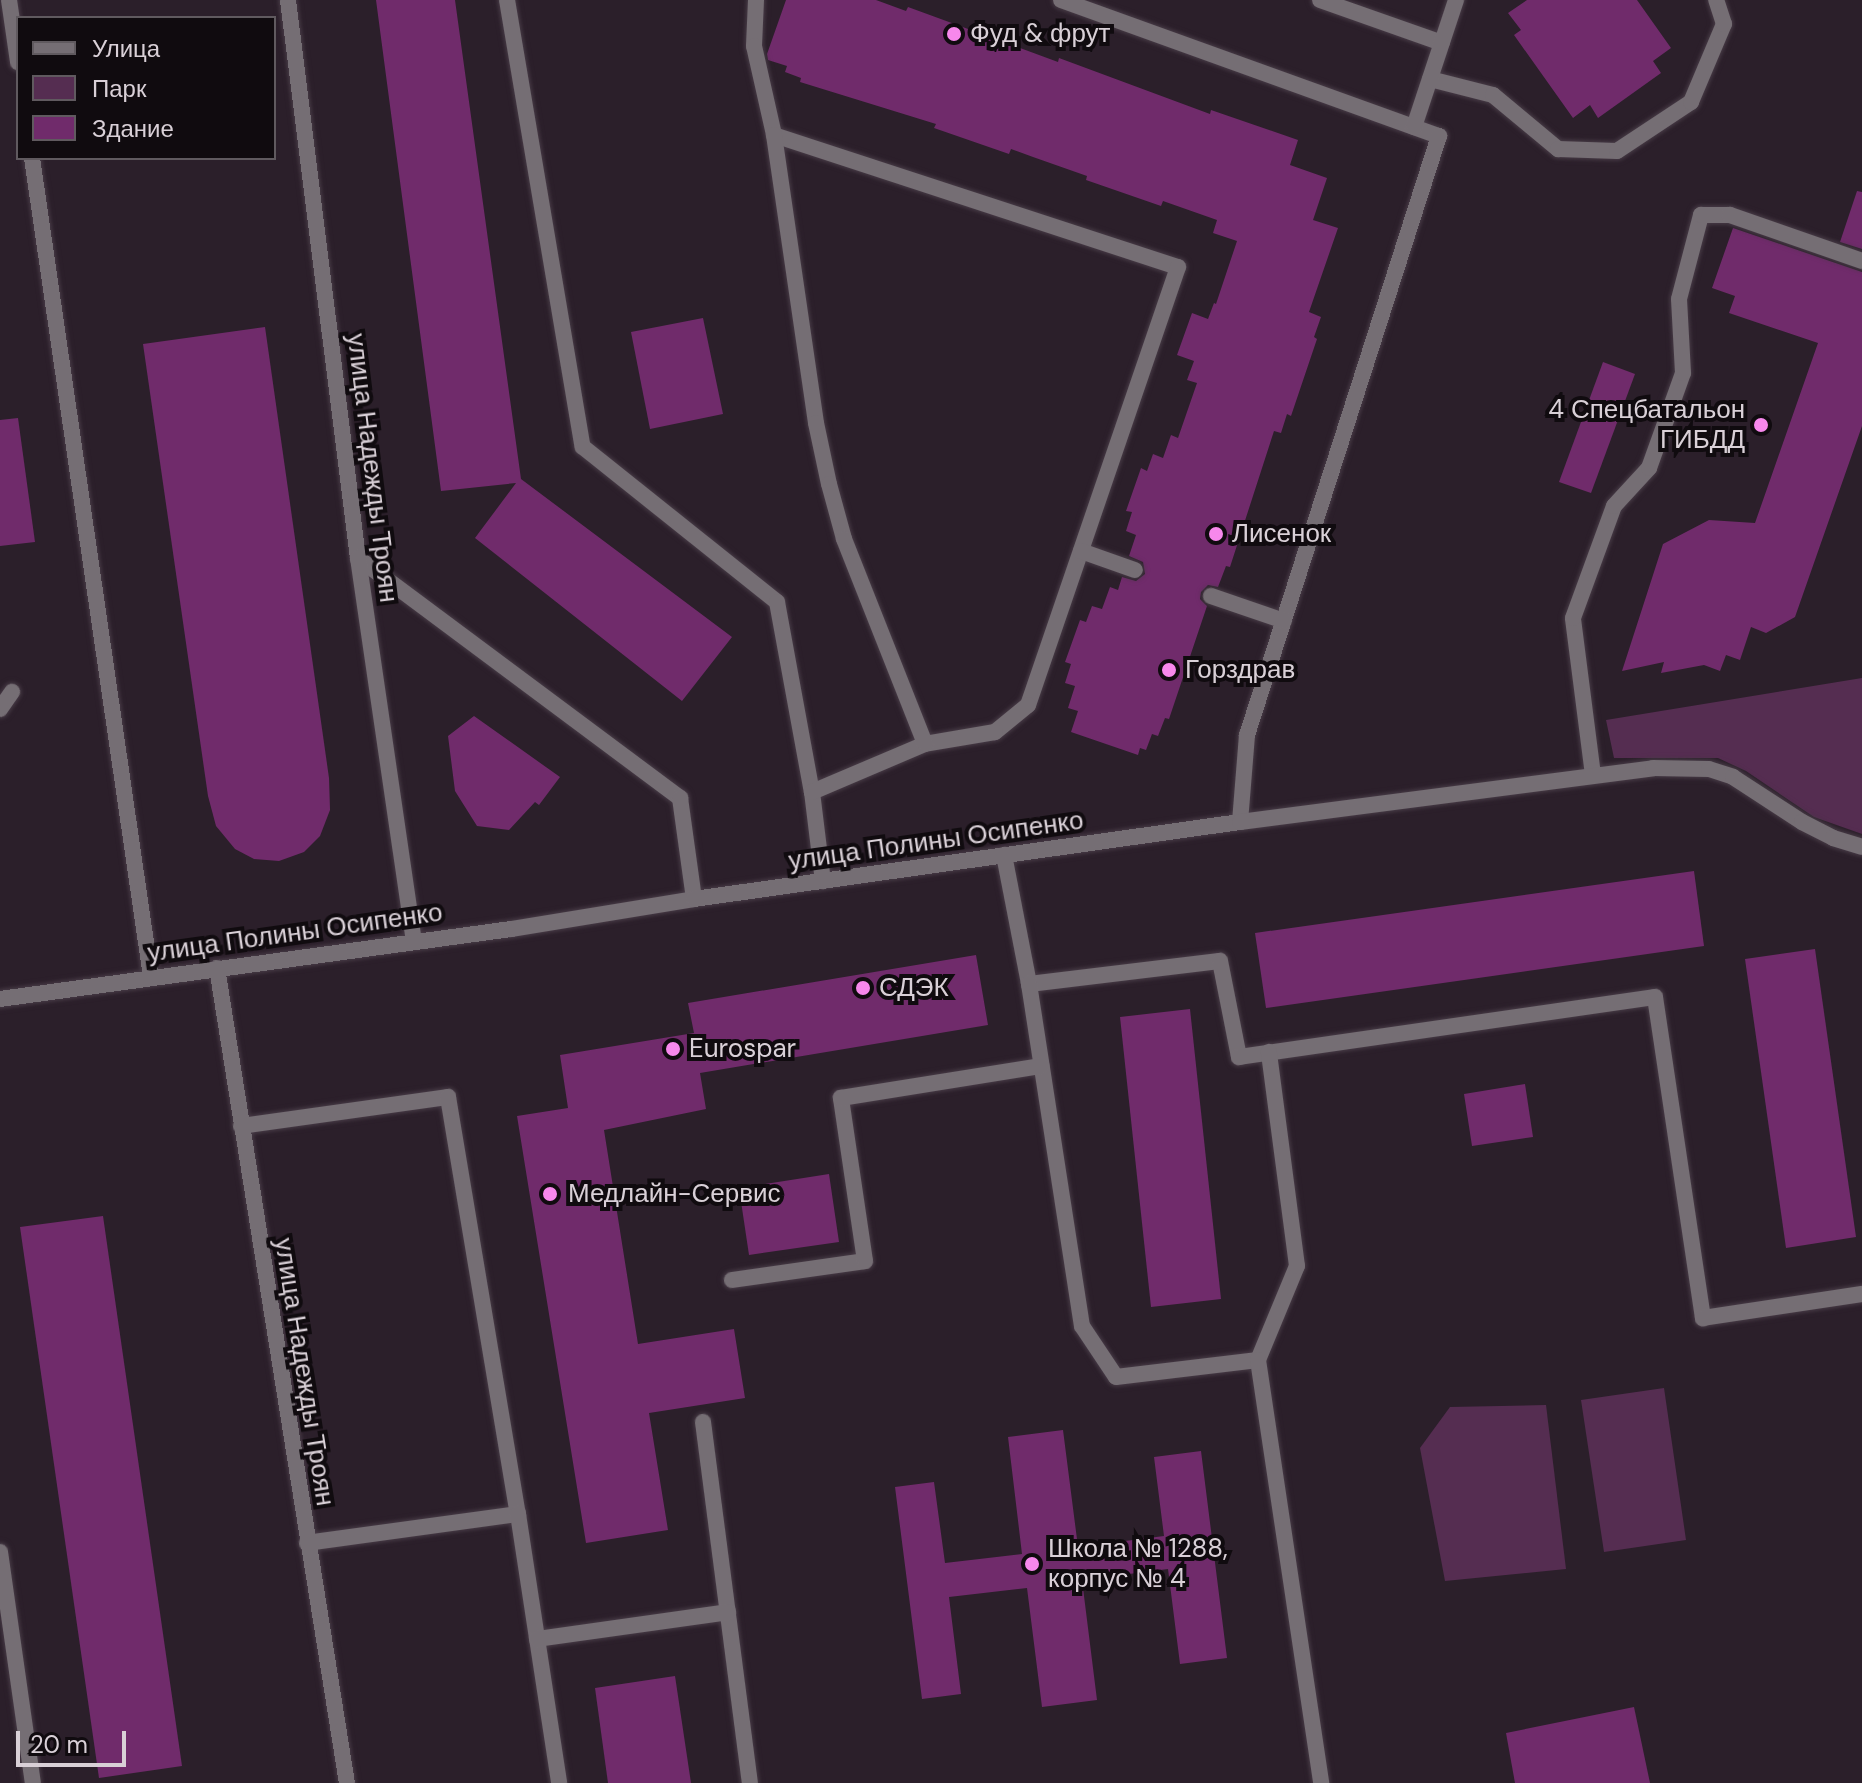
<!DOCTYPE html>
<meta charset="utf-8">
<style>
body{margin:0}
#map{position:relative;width:1862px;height:1783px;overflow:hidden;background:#2b1f2a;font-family:"DM Sans",sans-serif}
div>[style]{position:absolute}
.green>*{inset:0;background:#552d51}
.building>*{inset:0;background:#702b6b}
.roads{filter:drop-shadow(0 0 2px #473b46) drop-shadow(0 0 2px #473b46)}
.service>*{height:16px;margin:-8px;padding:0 8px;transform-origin:8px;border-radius:8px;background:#756e74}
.minor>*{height:16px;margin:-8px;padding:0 8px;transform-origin:8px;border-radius:8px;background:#756e74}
.dots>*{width:22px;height:22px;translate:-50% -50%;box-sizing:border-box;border:4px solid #100b0f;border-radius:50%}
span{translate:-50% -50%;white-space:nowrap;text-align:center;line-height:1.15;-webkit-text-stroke:8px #100b0f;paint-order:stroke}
.poi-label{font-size:26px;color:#d9d0d7}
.left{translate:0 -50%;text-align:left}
.right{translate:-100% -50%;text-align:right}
.street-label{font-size:26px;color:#d9d0d7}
.legend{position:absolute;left:16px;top:16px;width:260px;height:144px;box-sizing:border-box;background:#100b0f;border:2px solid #605a5f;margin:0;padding:10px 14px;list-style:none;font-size:24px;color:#d9d0d7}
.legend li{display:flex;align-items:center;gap:16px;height:40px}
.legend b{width:40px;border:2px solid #605a5f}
.scale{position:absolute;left:16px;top:1731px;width:110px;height:36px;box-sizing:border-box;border:4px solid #d9d0d7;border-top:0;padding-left:10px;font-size:24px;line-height:28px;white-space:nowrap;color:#d9d0d7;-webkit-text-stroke:6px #100b0f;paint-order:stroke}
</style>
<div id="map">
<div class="green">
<div style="clip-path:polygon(1862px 678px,1862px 834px,1814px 817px,1746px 771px,1718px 758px,1614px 758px,1606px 720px)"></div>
<div style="clip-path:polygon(1664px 1388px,1686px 1540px,1604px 1552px,1581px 1400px)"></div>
<div style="clip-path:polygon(1546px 1405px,1566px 1569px,1445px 1581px,1420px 1448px,1450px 1407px)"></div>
</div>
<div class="building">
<div style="clip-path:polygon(376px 0,455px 0,521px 479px,732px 637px,682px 701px,475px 538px,516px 483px,441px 491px)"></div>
<div style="clip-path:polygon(786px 0,876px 0,906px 11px,908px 7px,1058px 62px,1059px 58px,1210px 114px,1211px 110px,1298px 140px,1290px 165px,1327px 178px,1313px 220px,1338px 228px,1309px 312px,1321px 317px,1314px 337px,1317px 339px,1291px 416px,1287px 414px,1281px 433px,1274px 431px,1230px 567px,1226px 566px,1218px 587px,1208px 585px,1201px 592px,1200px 599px,1207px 606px,1169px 719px,1165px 718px,1158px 736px,1152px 734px,1146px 750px,1140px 748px,1138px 755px,1071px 732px,1078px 711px,1068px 708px,1075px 686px,1065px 683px,1071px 664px,1065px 662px,1080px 620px,1086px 622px,1092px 606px,1102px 609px,1110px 587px,1118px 590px,1122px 577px,1136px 581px,1145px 574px,1143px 562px,1129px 556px,1136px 535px,1126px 531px,1132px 512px,1126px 511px,1141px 468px,1147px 471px,1153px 454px,1163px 458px,1171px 435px,1178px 438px,1197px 383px,1187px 380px,1194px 361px,1177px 355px,1192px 313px,1208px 319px,1214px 303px,1216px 304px,1237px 241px,1213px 233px,1217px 220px,1163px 201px,1161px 206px,1086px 180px,1087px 176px,1033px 157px,1011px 149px,1009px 154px,934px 128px,936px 124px,800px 82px,801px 78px,785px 72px,787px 66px,768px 60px,767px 54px)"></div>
<div style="clip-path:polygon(1527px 0,1637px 0,1671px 48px,1653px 61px,1661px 73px,1598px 118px,1590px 105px,1573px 118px,1514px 35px,1521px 30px,1508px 13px)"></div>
<div style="clip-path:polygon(1857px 191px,1862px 192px,1862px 249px,1840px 242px)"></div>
<div style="clip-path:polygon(1733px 228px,1862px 272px,1862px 426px,1795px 617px,1766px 633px,1751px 627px,1740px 660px,1726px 655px,1720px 671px,1704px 665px,1661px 673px,1664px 662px,1622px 671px,1663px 544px,1709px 520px,1755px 523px,1818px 343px,1729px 313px,1735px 296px,1712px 288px)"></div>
<div style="clip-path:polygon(703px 318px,723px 414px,650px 429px,631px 332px)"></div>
<div style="clip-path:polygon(265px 327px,329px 778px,330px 810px,320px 836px,304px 852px,279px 861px,254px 859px,235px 849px,216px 826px,208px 796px,143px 344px)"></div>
<div style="clip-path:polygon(1603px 362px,1635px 374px,1591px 493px,1559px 482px)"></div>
<div style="clip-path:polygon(18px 418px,35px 542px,0 546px,0 420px)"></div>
<div style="clip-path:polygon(474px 716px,560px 777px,539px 805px,535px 802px,509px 830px,477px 826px,455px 791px,448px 736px)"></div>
<div style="clip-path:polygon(1694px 871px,1704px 946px,1266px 1008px,1255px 933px)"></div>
<div style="clip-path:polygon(1815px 949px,1856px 1237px,1786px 1248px,1745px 959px)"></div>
<div style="clip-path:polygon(976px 955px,988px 1025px,700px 1073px,706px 1109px,604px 1130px,638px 1344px,734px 1329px,745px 1398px,649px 1413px,668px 1530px,586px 1543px,517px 1116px,568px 1108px,560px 1055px,694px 1033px,688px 1003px)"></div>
<div style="clip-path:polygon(1190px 1009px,1221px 1299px,1151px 1307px,1120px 1017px)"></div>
<div style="clip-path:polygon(1525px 1084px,1533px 1137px,1472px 1146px,1464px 1094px)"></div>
<div style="clip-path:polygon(829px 1174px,839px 1242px,749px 1255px,739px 1188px)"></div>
<div style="clip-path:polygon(103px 1216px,182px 1766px,99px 1778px,20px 1227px)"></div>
<div style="clip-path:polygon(1063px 1430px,1078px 1547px,1164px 1536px,1154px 1457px,1201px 1451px,1227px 1658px,1180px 1664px,1168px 1569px,1082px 1580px,1097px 1700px,1042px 1707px,1027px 1588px,949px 1597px,961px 1694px,922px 1699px,895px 1487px,934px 1482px,945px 1563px,1022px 1554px,1008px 1437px)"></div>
<div style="clip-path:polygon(675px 1676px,691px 1783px,608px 1783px,595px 1688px)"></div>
<div style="clip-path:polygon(1634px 1707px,1650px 1783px,1515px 1783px,1506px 1733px)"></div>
</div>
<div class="roads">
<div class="service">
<div style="left:507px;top:0;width:453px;rotate:80.4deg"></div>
<div style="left:583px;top:447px;width:248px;rotate:38.6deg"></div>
<div style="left:777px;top:602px;width:193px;rotate:79.6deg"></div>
<div style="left:812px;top:792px;width:90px;rotate:83deg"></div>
<div style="left:756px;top:0;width:46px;rotate:92.5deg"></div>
<div style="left:754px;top:46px;width:91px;rotate:77.3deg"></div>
<div style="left:774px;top:135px;width:425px;rotate:18.1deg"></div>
<div style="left:1178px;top:267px;width:463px;rotate:108.9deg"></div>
<div style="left:1028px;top:705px;width:43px;rotate:140.7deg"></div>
<div style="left:995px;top:732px;width:71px;rotate:170.3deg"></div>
<div style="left:925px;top:744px;width:123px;rotate:157deg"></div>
<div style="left:1061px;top:0;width:402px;rotate:19.8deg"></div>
<div style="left:1439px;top:136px;width:629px;rotate:107.77deg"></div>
<div style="left:1247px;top:735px;width:87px;rotate:94.6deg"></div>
<div style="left:1320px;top:0;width:129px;rotate:19.4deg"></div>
<div style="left:1430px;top:79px;width:65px;rotate:14.3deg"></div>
<div style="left:1493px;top:95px;width:85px;rotate:39.7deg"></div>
<div style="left:1558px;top:149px;width:59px;rotate:1.9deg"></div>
<div style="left:1617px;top:151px;width:89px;rotate:-33.5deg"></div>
<div style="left:1691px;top:102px;width:85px;rotate:-67.1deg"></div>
<div style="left:1724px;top:24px;width:25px;rotate:-108deg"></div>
<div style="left:1414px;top:127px;width:134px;rotate:-71.7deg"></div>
<div style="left:774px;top:135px;width:291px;rotate:81.7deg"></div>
<div style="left:816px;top:423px;width:62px;rotate:78deg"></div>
<div style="left:829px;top:484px;width:57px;rotate:74.7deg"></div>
<div style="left:844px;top:539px;width:220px;rotate:68.4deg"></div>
<div style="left:1081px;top:551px;width:57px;rotate:19.4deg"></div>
<div style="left:358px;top:558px;width:402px;rotate:36.7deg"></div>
<div style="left:680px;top:798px;width:102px;rotate:82.1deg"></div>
<div style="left:1211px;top:596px;width:77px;rotate:18.9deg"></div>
<div style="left:0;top:709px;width:21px;rotate:-55deg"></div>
<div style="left:1593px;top:775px;width:158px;rotate:-97.3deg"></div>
<div style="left:1573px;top:618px;width:119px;rotate:-69.9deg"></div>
<div style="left:1614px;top:506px;width:52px;rotate:-47.4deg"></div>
<div style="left:1649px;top:468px;width:101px;rotate:-70.3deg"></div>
<div style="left:1683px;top:373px;width:74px;rotate:-93.1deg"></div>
<div style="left:1679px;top:299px;width:87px;rotate:-75.3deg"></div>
<div style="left:1701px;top:215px;width:29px"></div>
<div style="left:1730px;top:215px;width:140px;rotate:19.2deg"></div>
<div style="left:1004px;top:855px;width:131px;rotate:79deg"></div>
<div style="left:1029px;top:984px;width:192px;rotate:-6.9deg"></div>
<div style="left:1220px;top:961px;width:98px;rotate:78.8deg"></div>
<div style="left:1239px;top:1057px;width:420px;rotate:-8.2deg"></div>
<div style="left:1655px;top:997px;width:325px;rotate:81.5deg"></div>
<div style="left:1703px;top:1318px;width:161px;rotate:-8.6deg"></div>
<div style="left:1029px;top:984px;width:346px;rotate:81.2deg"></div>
<div style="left:1082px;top:1326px;width:61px;rotate:56.3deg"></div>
<div style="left:1116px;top:1377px;width:143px;rotate:-6.8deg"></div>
<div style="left:1258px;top:1360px;width:102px;rotate:-67.5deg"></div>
<div style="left:1297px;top:1266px;width:216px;rotate:-97.5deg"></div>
<div style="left:241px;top:1126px;width:209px;rotate:-8deg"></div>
<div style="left:448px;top:1097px;width:423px;rotate:80.5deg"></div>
<div style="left:518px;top:1514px;width:213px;rotate:172.2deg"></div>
<div style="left:732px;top:1280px;width:134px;rotate:-8.1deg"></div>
<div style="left:865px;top:1261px;width:165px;rotate:-98.4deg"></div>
<div style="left:841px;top:1098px;width:203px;rotate:-9.1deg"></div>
<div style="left:1258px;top:1360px;width:428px;rotate:81.5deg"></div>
<div style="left:703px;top:1422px;width:364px;rotate:82.6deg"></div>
<div style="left:518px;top:1514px;width:272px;rotate:81.3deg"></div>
<div style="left:0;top:1552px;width:233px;rotate:81.9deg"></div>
<div style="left:537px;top:1639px;width:193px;rotate:-8deg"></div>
</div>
<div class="minor">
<div style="left:9px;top:0;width:63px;rotate:81.7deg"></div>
<div style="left:288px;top:0;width:562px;rotate:82.85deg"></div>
<div style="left:358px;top:558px;width:386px;rotate:81.7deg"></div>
<div style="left:32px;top:158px;width:828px;rotate:81.73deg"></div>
<div style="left:217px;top:968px;width:825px;rotate:80.94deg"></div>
<div style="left:0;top:999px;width:516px;rotate:-7.8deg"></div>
<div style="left:511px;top:929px;width:185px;rotate:-9.3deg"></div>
<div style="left:694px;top:899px;width:551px;rotate:-8.03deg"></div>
<div style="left:1240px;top:822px;width:417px;rotate:-7.4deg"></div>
<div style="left:1653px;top:768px;width:56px;rotate:1deg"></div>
<div style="left:1709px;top:769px;width:25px;rotate:18deg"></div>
<div style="left:1733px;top:777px;width:82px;rotate:33.1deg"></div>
<div style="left:1802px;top:822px;width:35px;rotate:27deg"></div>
<div style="left:1833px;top:838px;width:30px;rotate:17deg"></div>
</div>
</div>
<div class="dots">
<div style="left:954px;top:34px;background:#f788ec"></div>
<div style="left:1761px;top:425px;background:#f788ec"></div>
<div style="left:1216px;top:534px;background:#f788ec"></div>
<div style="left:1169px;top:670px;background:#f788ec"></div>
<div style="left:863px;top:988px;background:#f788ec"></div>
<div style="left:673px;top:1049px;background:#f788ec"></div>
<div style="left:550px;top:1194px;background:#f788ec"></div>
<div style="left:1032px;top:1564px;background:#f788ec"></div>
</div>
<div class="poi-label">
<span class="left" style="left:970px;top:34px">Фуд &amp; фрут</span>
<span class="right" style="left:1745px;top:425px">4 Спецбатальон<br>ГИБДД</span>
<span class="left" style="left:1232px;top:534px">Лисенок</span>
<span class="left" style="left:1185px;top:670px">Горздрав</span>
<span class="left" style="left:879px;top:988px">СДЭК</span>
<span class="left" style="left:689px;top:1049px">Eurospar</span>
<span class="left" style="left:568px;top:1194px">Медлайн-Сервис</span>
<span class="left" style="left:1048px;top:1564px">Школа № 1288,<br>корпус № 4</span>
</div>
<div class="street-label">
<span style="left:372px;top:468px;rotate:83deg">улица Надежды Троян</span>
<span style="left:936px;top:841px;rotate:-8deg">улица Полины Осипенко</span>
<span style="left:295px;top:933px;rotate:-8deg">улица Полины Осипенко</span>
<span style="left:304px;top:1372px;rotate:81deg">улица Надежды Троян</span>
</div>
<ul class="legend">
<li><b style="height:10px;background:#756e74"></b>Улица</li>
<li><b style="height:22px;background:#552d51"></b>Парк</li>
<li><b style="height:22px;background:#702b6b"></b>Здание</li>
</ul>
<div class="scale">20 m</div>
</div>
